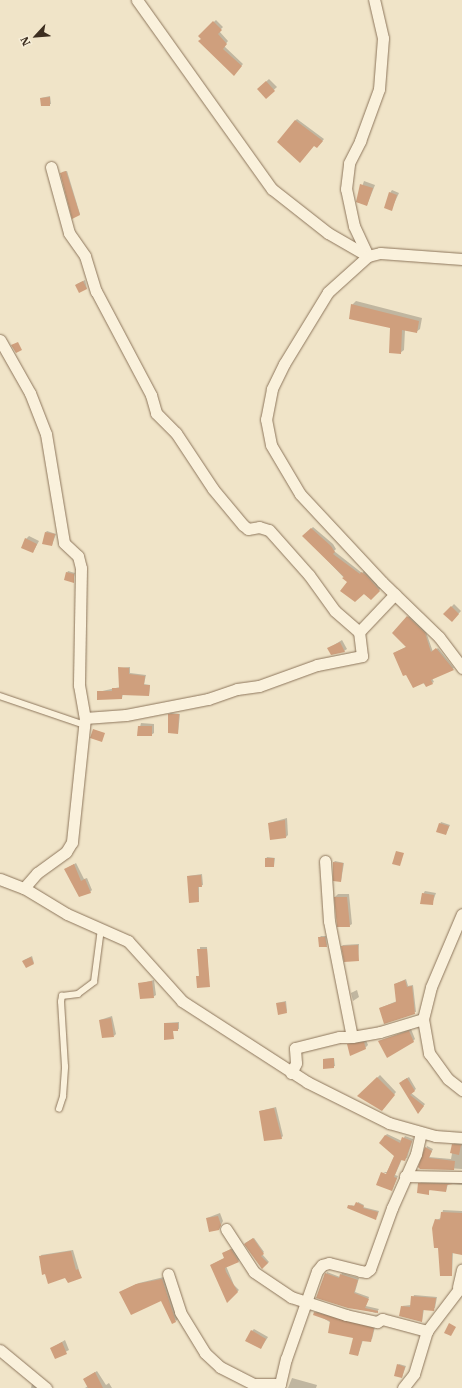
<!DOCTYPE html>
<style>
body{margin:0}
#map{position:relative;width:462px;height:1388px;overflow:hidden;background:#f0e4c8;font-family:"IBM Plex Serif",serif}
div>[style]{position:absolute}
.shadow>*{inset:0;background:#0003}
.building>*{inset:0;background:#cf9f7d}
.roads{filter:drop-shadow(0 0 1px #8d765c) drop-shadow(0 0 1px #8d765c)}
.lane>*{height:5.5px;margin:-2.75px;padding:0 2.75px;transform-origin:2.75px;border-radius:2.75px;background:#faf1dc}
.street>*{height:11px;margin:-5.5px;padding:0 5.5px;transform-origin:5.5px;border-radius:5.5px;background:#faf1dc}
span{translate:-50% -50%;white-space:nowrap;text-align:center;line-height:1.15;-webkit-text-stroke:4px #f7eed8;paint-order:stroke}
.north{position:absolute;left:16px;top:16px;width:40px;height:40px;-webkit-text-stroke:3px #f7eed8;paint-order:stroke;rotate:244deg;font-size:11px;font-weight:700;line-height:16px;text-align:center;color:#3d2e20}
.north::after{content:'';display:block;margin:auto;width:14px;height:18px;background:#3d2e20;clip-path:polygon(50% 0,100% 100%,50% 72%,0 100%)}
</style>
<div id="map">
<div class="shadow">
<div style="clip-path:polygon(216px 20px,223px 27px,219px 31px,228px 41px,224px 46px,243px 64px,234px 74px,199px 36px)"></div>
<div style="clip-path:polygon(269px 79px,277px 87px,266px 97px,258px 89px)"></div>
<div style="clip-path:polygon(50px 96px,51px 104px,42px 105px,41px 98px)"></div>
<div style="clip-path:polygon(297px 119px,324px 139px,319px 145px,315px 145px,295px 121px)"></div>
<div style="clip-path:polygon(67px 171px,80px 214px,79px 215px,62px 172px)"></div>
<div style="clip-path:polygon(364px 181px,375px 185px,367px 205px,357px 202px)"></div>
<div style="clip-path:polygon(392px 190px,399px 193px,391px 210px,390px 193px)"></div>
<div style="clip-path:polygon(85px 280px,87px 289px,76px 285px,77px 284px)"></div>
<div style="clip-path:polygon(356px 301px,422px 318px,420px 329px,416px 332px,405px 330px,404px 350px,400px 353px,391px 327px,352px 305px)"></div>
<div style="clip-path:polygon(313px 527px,333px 544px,336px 549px,334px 551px,362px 573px,364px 571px,381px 588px,371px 599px,348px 582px,304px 536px)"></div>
<div style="clip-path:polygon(47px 531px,56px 534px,52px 545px,46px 532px)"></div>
<div style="clip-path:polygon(29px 536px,39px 541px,33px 552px,26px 539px)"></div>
<div style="clip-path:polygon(68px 571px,75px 573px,73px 581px,67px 573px)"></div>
<div style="clip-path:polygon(454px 604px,461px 611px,452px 621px,445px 614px)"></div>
<div style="clip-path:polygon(409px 616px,426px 632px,433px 652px,438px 648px,454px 668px,432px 678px,434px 682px,426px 686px,394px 653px,408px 646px,393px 633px)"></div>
<div style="clip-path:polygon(342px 640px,347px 649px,344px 651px,329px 648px)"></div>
<div style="clip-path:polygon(130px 667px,130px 673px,146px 675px,144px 684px,150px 685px,149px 695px,123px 694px,122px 698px,98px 692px,120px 687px,119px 668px)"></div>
<div style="clip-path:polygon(171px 713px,180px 714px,178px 733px,169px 714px)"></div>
<div style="clip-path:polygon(141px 723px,154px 724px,154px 733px,151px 735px,138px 735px)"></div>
<div style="clip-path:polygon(287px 818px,288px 835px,286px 837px,269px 823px)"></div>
<div style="clip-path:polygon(441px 822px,450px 825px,446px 834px,437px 831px)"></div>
<div style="clip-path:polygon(275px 858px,274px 866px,266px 859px,267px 857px)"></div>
<div style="clip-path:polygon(335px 861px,344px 863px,341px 881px,334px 862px)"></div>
<div style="clip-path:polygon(76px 863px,84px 879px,87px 878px,92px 890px,90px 892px,66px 869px)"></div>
<div style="clip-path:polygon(202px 874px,203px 885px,199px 886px,199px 901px,188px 876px)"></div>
<div style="clip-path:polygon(425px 891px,436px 893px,432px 904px,423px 894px)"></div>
<div style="clip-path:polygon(338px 894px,349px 894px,352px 924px,349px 926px,335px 897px)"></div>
<div style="clip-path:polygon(321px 936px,326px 936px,327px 946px,320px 937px)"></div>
<div style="clip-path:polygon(359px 944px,358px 960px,342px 946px,343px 945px)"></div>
<div style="clip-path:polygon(200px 947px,207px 947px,209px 986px,197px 977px,200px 975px)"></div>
<div style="clip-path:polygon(32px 956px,34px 963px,23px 961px,24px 960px)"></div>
<div style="clip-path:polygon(406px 979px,408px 986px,413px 985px,416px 1012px,380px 1008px,397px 1001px,395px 984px)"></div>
<div style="clip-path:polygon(154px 980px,156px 995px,153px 997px,139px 984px)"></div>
<div style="clip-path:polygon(357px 990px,359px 997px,353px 1001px,351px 993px)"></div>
<div style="clip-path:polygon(286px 1001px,287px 1011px,286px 1012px,277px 1003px)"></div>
<div style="clip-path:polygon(112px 1016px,116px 1034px,114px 1036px,100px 1020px)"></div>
<div style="clip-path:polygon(179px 1022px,179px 1029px,173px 1030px,173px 1038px,165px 1023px)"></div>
<div style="clip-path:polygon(411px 1029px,415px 1039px,413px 1041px,379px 1041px)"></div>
<div style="clip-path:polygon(366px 1040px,368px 1045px,365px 1048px,348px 1044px)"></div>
<div style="clip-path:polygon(334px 1058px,335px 1066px,324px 1068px,324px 1059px)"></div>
<div style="clip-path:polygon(380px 1075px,396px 1092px,384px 1108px,359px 1096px)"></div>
<div style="clip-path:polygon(409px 1077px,416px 1089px,411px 1093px,425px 1104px,418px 1113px,402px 1081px)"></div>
<div style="clip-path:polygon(276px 1107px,283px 1136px,281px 1138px,260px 1111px)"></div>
<div style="clip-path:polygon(387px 1134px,402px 1141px,405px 1136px,413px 1139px,407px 1158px,402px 1159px,395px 1175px,398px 1176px,392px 1190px,391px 1175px,383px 1172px,387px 1172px,395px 1155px,385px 1136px)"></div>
<div style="clip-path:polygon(454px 1143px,462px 1144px,462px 1169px,419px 1166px,427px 1146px,433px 1149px,429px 1157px,451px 1159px)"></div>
<div style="clip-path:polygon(421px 1182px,462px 1183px,462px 1185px,448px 1184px,446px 1191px,430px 1189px,428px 1194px,419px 1184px)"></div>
<div style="clip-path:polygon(358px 1202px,364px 1205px,363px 1207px,379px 1211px,377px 1217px,349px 1205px,356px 1206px)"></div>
<div style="clip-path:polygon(443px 1210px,462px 1211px,462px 1254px,453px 1252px,452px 1275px,436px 1220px,441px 1218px)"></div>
<div style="clip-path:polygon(220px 1213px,223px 1221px,219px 1229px,207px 1218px)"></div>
<div style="clip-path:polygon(254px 1238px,264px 1252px,262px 1254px,269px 1262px,262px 1268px,245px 1243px)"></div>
<div style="clip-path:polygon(233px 1248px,240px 1260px,226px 1266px,234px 1285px,239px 1290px,227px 1301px,211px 1265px,225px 1258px,223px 1253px)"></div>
<div style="clip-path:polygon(73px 1250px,81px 1277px,45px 1273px,41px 1255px)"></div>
<div style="clip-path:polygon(327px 1272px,340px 1277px,342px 1273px,359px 1278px,355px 1292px,369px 1297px,366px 1306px,379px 1309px,377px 1312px,376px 1313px,318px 1297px)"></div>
<div style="clip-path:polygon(164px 1277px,178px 1319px,176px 1321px,161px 1300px,120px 1292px,139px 1283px)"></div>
<div style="clip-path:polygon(414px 1295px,437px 1297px,435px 1308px,424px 1309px,422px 1321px,402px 1306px,411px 1305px)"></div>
<div style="clip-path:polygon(317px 1311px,375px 1327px,372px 1339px,363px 1340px,358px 1355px,354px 1337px,315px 1313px)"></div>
<div style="clip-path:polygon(254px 1329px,268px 1337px,261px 1348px,252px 1331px)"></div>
<div style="clip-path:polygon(65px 1340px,69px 1350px,56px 1357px,52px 1348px)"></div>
<div style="clip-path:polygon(399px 1364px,406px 1366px,402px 1377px,398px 1365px)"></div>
<div style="clip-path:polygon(97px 1371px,106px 1385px,109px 1383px,112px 1388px,85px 1388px,88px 1386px,84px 1379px)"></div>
<div style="clip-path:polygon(292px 1378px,317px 1385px,316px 1388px,288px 1388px)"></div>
<div style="clip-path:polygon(32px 1384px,37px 1388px,31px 1388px)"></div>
</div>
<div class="building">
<div style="clip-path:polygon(213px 21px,222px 30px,218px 34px,227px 44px,223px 49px,242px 66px,234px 76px,198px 41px,201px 39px,198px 36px)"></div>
<div style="clip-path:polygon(266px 81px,275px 91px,266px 99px,257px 89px)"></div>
<div style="clip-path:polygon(50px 97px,50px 106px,41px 106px,40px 98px)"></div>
<div style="clip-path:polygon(295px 120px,323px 141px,317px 148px,314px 146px,300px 163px,277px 142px)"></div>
<div style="clip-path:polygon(66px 171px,80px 215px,72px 219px,60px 173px)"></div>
<div style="clip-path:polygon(360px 184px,373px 188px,367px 206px,356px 202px)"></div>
<div style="clip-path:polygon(389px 192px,397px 195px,392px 211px,384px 208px)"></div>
<div style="clip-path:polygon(83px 281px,87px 289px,79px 293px,75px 285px)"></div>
<div style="clip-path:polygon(351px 304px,419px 321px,417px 333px,402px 330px,401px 354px,389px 353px,390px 328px,349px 319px)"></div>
<div style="clip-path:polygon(18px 342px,22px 350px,16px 353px,11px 345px)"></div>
<div style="clip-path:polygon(311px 528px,331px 546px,335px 552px,333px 554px,360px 574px,361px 572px,366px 575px,380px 591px,371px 600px,364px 594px,355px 602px,340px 591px,347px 582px,342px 578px,344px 577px,302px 536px)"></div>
<div style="clip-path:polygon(45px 532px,55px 534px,52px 546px,42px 544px)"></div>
<div style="clip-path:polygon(25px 538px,37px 544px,33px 553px,21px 548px)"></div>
<div style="clip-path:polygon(66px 572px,74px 574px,74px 583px,64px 580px)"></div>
<div style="clip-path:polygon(451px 606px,459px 614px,452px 622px,443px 614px)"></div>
<div style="clip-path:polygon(407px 616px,425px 633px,431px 652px,436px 648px,454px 670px,431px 680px,433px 684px,426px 687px,424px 683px,413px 688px,406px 675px,403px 676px,393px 653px,406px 647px,392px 633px)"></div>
<div style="clip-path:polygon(340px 642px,345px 652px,331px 655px,327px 648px)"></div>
<div style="clip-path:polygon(118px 667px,129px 668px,129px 674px,145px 676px,144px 685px,150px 685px,149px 696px,122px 695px,122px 699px,97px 700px,97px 691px,112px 691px,112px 688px,119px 688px)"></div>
<div style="clip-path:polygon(168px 714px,179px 714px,178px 734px,168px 733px)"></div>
<div style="clip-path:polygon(138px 726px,152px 726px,152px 736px,137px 736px)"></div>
<div style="clip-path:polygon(93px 729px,105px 733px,102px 742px,90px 738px)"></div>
<div style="clip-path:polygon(285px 820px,286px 838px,270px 840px,268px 823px)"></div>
<div style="clip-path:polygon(439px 823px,449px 826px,446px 835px,436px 832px)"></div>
<div style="clip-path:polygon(396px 851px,404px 853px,400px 866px,392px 864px)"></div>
<div style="clip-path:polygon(265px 858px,274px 858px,274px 867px,265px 867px)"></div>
<div style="clip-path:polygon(333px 862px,343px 863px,341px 882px,333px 881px)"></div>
<div style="clip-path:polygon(74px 864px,81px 881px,85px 879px,91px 893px,79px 897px,64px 869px)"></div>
<div style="clip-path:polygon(201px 875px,202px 887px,198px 887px,199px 902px,189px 903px,187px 876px)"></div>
<div style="clip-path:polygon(422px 893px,434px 895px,433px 905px,420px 904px)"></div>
<div style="clip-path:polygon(334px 897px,347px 897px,350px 927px,337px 927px)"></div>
<div style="clip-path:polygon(318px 937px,325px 937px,327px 947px,319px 947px)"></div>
<div style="clip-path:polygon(358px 945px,359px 961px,344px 962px,341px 946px)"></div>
<div style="clip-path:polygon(197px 949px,207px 949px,210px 987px,197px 988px,196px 976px,199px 976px)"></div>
<div style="clip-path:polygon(31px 957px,34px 964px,26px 968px,22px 961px)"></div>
<div style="clip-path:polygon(405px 980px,407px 987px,412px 986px,415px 1014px,384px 1024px,379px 1008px,396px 1002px,394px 984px)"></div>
<div style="clip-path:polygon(152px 981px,154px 998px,140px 999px,138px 983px)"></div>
<div style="clip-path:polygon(285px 1002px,287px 1013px,278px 1015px,276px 1003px)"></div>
<div style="clip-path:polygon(111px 1018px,114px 1037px,102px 1038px,99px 1020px)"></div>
<div style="clip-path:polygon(164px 1023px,178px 1023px,178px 1031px,173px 1031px,174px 1039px,164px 1040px)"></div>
<div style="clip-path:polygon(409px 1031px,414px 1042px,387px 1058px,378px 1041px)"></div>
<div style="clip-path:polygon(364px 1042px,366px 1049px,350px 1056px,347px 1044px)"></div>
<div style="clip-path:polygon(334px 1058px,334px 1068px,323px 1069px,323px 1059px)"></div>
<div style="clip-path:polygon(377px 1077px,395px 1095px,382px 1111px,357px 1096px)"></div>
<div style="clip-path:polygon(407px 1078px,415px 1091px,410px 1095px,424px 1106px,418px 1114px,399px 1083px)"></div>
<div style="clip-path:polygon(274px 1108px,282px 1139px,264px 1141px,259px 1111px)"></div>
<div style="clip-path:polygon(385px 1135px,400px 1143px,402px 1137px,412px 1141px,405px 1161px,401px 1160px,394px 1177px,397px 1178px,392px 1191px,376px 1185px,381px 1172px,386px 1174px,394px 1156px,379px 1143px)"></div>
<div style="clip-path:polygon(452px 1144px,461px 1145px,459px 1155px,450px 1153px)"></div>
<div style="clip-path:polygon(425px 1147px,432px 1151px,429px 1158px,455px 1161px,454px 1170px,420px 1169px,418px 1167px)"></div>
<div style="clip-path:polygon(418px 1183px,453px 1184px,447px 1185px,446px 1192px,429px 1190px,429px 1195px,417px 1193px)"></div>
<div style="clip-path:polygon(356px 1202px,364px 1206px,363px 1208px,378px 1212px,376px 1220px,347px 1208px,348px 1205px,354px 1206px)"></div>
<div style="clip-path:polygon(441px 1212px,462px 1213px,462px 1255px,452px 1253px,452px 1276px,440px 1276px,438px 1248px,434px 1248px,432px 1228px,435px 1219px,440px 1220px)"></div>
<div style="clip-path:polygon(218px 1216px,221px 1225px,219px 1230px,209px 1232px,206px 1218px)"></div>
<div style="clip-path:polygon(253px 1238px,264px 1254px,261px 1256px,268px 1263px,262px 1269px,244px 1244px)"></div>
<div style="clip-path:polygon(231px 1249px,239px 1262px,225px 1268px,226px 1272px,238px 1292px,227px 1303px,210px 1265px,224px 1258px,222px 1253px)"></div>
<div style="clip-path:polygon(71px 1251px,76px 1270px,78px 1269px,82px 1278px,68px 1283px,65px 1278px,48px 1284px,45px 1274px,42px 1275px,39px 1256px)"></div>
<div style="clip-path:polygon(325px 1273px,339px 1278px,340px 1274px,358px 1280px,354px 1293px,369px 1299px,365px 1308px,378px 1311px,378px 1313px,348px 1308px,316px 1298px)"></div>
<div style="clip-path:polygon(162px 1279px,176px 1322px,172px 1324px,161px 1301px,131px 1315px,119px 1292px,136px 1284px)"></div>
<div style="clip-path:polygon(411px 1296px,436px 1298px,434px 1311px,423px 1310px,422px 1322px,399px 1316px,401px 1306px,410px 1307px)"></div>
<div style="clip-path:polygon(314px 1312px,374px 1328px,371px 1342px,362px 1341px,358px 1356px,349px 1354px,353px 1338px,328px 1333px,330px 1321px,313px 1315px)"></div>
<div style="clip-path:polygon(449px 1323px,456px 1327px,451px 1336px,444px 1333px)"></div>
<div style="clip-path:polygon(251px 1330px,266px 1339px,261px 1349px,245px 1341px)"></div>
<div style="clip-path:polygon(62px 1342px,67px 1354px,55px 1359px,50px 1348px)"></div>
<div style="clip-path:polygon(397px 1364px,405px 1367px,402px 1378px,394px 1376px)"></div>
<div style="clip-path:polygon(95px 1372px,103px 1388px,88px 1388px,83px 1379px)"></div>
</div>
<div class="roads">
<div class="lane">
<div style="left:0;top:696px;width:90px;rotate:18.8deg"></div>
<div style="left:59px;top:1109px;width:13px;rotate:-72deg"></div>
<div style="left:63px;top:1097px;width:30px;rotate:-86deg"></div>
<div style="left:65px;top:1067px;width:65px;rotate:-93.5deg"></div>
<div style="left:61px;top:1002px;width:6px;rotate:-81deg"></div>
<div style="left:62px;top:996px;width:16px;rotate:-7deg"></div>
<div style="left:78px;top:994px;width:20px;rotate:-37deg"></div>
<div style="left:94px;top:982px;width:53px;rotate:-82.5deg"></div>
</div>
<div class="street">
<div style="left:137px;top:0;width:232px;rotate:54.5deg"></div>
<div style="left:272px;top:189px;width:71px;rotate:38.2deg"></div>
<div style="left:328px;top:233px;width:46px;rotate:29.9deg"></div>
<div style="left:51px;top:167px;width:68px;rotate:74.7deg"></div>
<div style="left:69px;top:233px;width:28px;rotate:55deg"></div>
<div style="left:85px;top:256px;width:37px;rotate:73deg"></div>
<div style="left:96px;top:291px;width:118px;rotate:62.1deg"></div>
<div style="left:151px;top:395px;width:19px;rotate:74deg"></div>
<div style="left:156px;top:413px;width:28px;rotate:45deg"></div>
<div style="left:176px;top:433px;width:67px;rotate:56.5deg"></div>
<div style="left:213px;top:489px;width:47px;rotate:50.2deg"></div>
<div style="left:243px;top:525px;width:6px;rotate:39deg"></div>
<div style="left:248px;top:529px;width:11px;rotate:-10deg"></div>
<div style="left:259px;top:527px;width:10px;rotate:17deg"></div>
<div style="left:269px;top:530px;width:60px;rotate:48.4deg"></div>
<div style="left:309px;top:575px;width:44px;rotate:54.2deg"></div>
<div style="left:335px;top:611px;width:32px;rotate:41deg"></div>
<div style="left:368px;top:256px;width:33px;rotate:-115deg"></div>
<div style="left:354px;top:226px;width:38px;rotate:-102deg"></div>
<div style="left:346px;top:189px;width:26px;rotate:-83deg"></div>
<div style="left:349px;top:163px;width:25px;rotate:-63deg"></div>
<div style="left:360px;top:141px;width:55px;rotate:-69.9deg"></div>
<div style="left:379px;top:89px;width:51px;rotate:-85.5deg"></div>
<div style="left:383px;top:38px;width:39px;rotate:-103deg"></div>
<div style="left:462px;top:259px;width:82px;rotate:-175.8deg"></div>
<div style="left:380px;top:253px;width:12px;rotate:166deg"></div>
<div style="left:368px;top:256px;width:54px;rotate:138deg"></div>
<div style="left:328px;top:292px;width:84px;rotate:121.4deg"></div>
<div style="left:284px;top:364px;width:28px;rotate:116deg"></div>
<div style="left:272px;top:389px;width:31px;rotate:101deg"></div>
<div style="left:266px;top:419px;width:26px;rotate:79deg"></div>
<div style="left:271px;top:445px;width:57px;rotate:59.4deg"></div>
<div style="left:300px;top:494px;width:120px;rotate:47deg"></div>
<div style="left:382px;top:582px;width:79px;rotate:44deg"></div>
<div style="left:439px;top:637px;width:39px;rotate:53deg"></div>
<div style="left:0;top:340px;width:61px;rotate:60.5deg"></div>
<div style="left:30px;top:393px;width:44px;rotate:68.7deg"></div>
<div style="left:46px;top:434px;width:110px;rotate:80.6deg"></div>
<div style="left:64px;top:543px;width:19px;rotate:43deg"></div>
<div style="left:78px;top:556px;width:12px;rotate:76deg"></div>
<div style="left:81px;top:568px;width:117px;rotate:91deg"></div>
<div style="left:79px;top:685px;width:34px;rotate:80deg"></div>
<div style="left:85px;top:718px;width:125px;rotate:96deg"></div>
<div style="left:72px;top:842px;width:12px;rotate:121deg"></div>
<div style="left:66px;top:852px;width:36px;rotate:144deg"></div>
<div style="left:37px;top:873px;width:20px;rotate:131deg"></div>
<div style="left:85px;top:718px;width:41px;rotate:-4.2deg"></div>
<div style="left:126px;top:715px;width:84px;rotate:-11deg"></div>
<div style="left:208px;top:699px;width:31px;rotate:-19deg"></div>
<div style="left:237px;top:689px;width:22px;rotate:-8deg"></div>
<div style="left:259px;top:686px;width:62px;rotate:-19.9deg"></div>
<div style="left:317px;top:665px;width:46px;rotate:-11.3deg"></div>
<div style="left:362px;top:656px;width:24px;rotate:-97deg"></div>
<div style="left:359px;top:632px;width:52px;rotate:-46.5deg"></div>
<div style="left:325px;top:861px;width:60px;rotate:86.2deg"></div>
<div style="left:329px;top:921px;width:118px;rotate:78.8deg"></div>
<div style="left:0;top:879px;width:26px;rotate:21deg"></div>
<div style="left:24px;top:888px;width:50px;rotate:31.2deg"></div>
<div style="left:67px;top:914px;width:67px;rotate:23.9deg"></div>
<div style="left:128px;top:941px;width:81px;rotate:48deg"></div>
<div style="left:182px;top:1001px;width:149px;rotate:32.9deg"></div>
<div style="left:307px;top:1082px;width:92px;rotate:26.6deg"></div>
<div style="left:389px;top:1123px;width:48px;rotate:15.8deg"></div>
<div style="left:435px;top:1136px;width:27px;rotate:4deg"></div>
<div style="left:462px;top:914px;width:79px;rotate:113deg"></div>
<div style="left:431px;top:987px;width:33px;rotate:104deg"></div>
<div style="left:423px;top:1019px;width:35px;rotate:80deg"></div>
<div style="left:429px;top:1053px;width:32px;rotate:54deg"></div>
<div style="left:448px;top:1079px;width:18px;rotate:38deg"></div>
<div style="left:291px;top:1073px;width:11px;rotate:-63deg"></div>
<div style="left:296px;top:1063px;width:15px;rotate:-94deg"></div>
<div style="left:295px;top:1048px;width:45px;rotate:-14deg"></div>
<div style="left:339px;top:1037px;width:13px"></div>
<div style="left:352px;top:1037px;width:28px;rotate:-10deg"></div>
<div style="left:380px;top:1032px;width:45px;rotate:-16.8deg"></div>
<div style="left:405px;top:1176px;width:57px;rotate:1deg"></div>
<div style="left:226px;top:1229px;width:51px;rotate:56.9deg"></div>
<div style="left:254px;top:1272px;width:45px;rotate:34deg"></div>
<div style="left:291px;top:1297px;width:58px;rotate:18.1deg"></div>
<div style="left:346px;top:1315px;width:32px;rotate:13deg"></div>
<div style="left:377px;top:1322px;width:6px;rotate:-31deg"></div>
<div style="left:382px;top:1319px;width:47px;rotate:14.9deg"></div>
<div style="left:168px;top:1274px;width:40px;rotate:72deg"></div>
<div style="left:180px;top:1312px;width:48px;rotate:58.6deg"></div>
<div style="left:205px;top:1353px;width:21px;rotate:43deg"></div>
<div style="left:220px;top:1367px;width:38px;rotate:27deg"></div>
<div style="left:254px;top:1384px;width:26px"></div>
<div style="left:280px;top:1384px;width:26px;rotate:-77deg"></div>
<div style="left:286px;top:1359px;width:93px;rotate:-70.6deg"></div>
<div style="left:317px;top:1271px;width:8px;rotate:-50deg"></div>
<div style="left:322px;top:1265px;width:7px;rotate:-16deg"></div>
<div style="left:329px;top:1263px;width:32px;rotate:14deg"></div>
<div style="left:360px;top:1271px;width:6px;rotate:9deg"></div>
<div style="left:366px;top:1272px;width:5px;rotate:-37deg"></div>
<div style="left:370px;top:1269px;width:65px;rotate:-70.2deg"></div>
<div style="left:392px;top:1208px;width:59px;rotate:-66deg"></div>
<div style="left:416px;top:1154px;width:22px;rotate:-77deg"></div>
<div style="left:458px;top:1287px;width:18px;rotate:-77deg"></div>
<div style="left:0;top:1350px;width:60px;rotate:39.6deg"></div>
<div style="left:403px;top:1388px;width:18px;rotate:-52deg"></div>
<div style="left:414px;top:1374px;width:45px;rotate:-73.2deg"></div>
<div style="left:427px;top:1331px;width:58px;rotate:-52.7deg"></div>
</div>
</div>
<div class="north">N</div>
</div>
